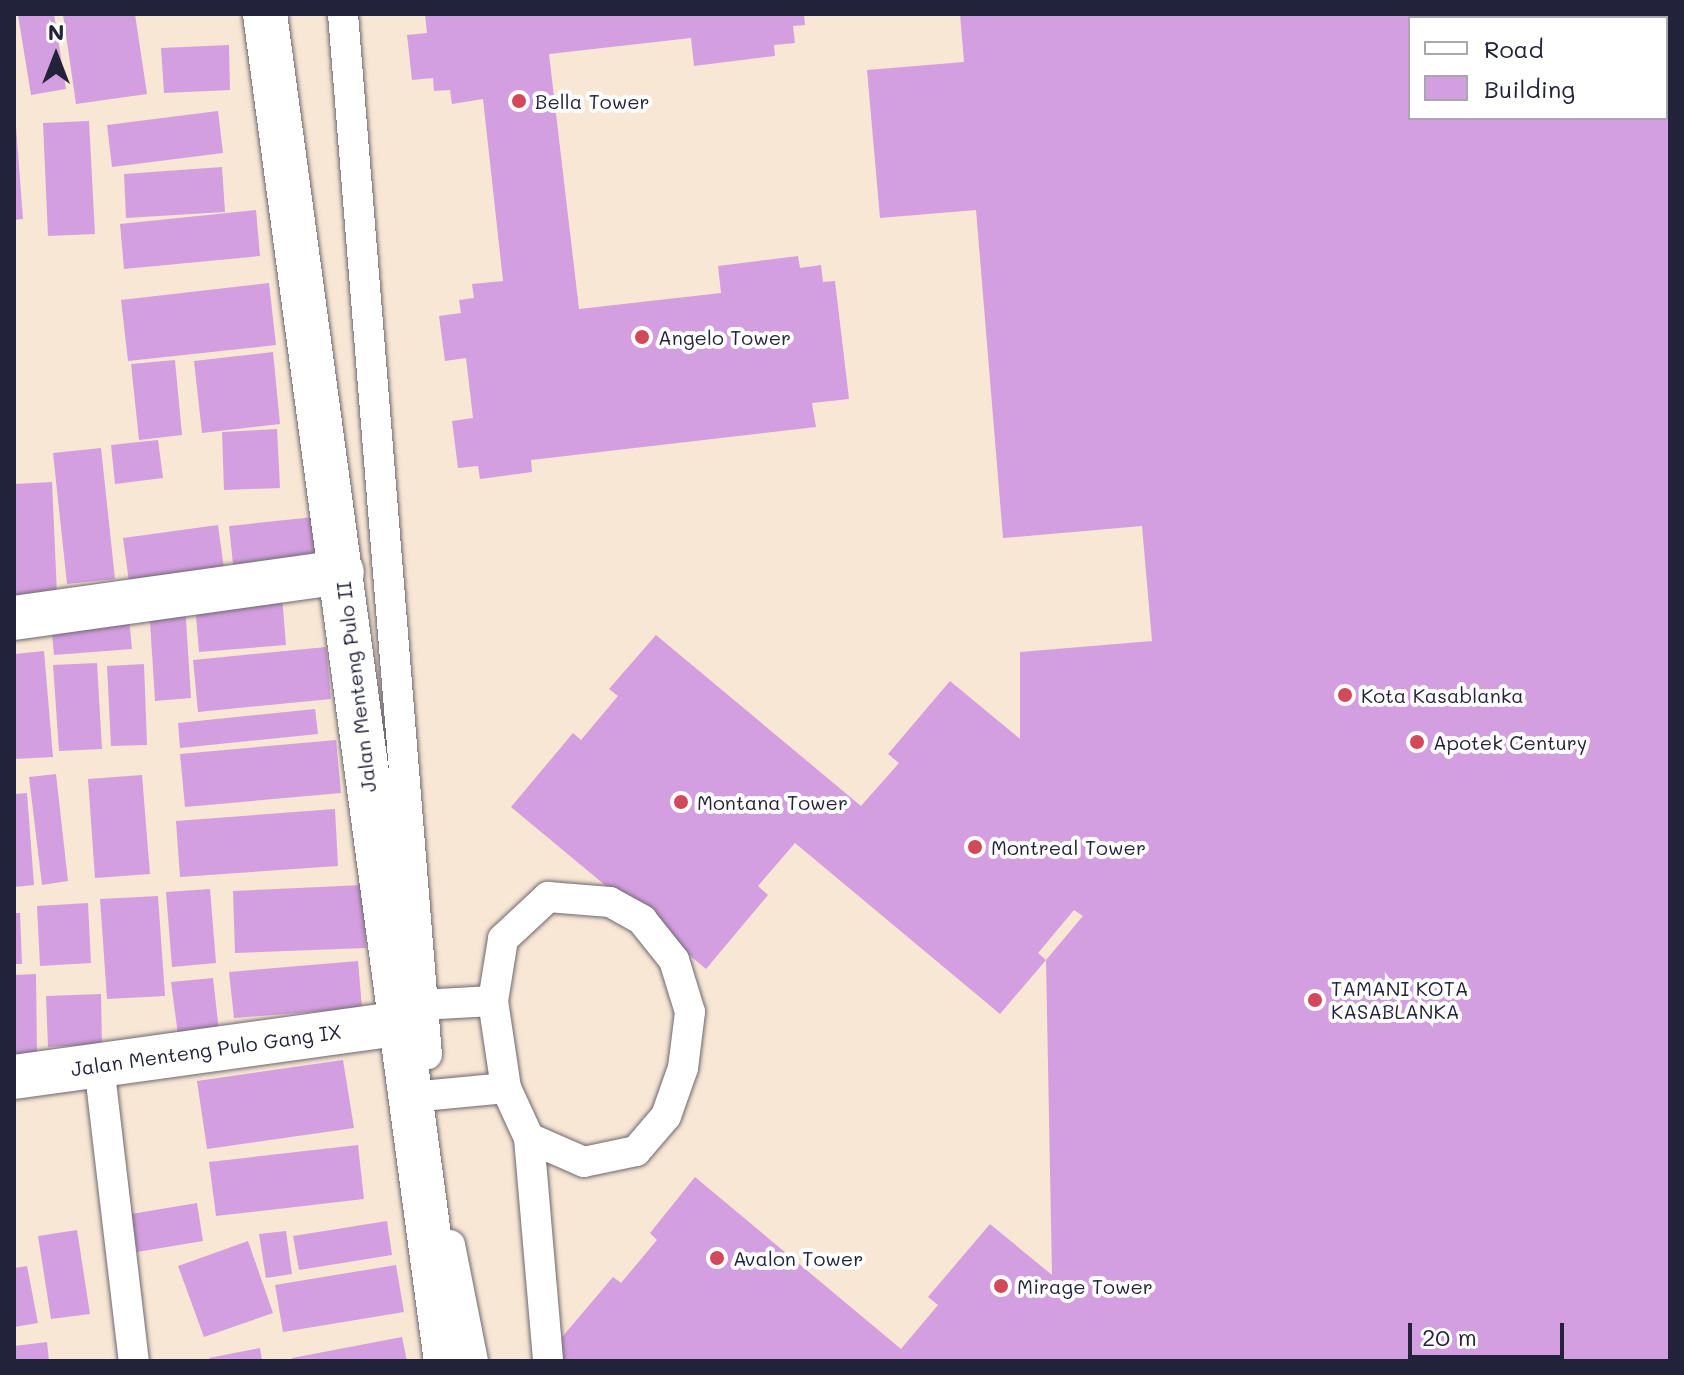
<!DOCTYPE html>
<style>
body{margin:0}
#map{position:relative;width:1684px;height:1375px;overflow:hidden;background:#f8e7d4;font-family:Mali,sans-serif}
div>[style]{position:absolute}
.building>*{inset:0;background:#d49fe0}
.roads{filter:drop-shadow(0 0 2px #6d6771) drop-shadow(0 0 2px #6d6771)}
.lane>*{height:30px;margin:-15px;padding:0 15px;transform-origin:15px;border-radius:15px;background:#fff}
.street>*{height:44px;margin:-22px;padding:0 22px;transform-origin:22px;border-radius:22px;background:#fff}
.dots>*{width:22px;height:22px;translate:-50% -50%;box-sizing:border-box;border:4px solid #fff;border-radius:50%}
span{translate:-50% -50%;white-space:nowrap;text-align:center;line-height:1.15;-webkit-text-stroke:8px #fff;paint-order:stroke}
.poi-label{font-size:20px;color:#22223b}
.left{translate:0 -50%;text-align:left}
.street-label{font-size:20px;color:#22223b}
.frame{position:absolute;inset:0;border:16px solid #22223b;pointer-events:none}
.legend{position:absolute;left:1408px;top:16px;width:260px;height:104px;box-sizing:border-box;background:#fff;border:2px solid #a7a7b1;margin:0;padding:10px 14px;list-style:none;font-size:24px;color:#22223b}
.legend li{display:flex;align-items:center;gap:16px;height:40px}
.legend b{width:40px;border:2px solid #a7a7b1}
.north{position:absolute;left:16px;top:16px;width:80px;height:80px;-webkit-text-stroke:6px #fff;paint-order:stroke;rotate:0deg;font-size:22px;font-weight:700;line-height:32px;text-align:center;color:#22223b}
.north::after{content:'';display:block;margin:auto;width:28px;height:36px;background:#22223b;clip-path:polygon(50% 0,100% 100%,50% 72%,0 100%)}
.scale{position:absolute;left:1408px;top:1323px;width:156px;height:36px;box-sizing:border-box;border:4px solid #22223b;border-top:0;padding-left:10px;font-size:24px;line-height:28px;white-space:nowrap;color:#22223b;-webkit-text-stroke:6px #fff;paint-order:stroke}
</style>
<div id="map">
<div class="building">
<div style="clip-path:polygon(54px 14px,66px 89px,31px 95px,18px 15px)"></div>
<div style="clip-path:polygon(63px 14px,135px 14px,147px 94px,76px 104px)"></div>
<div style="clip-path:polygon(425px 14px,804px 14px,805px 25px,793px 26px,795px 43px,774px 45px,775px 56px,694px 66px,691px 38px,549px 54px,579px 309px,721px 293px,718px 266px,798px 256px,800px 268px,821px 265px,823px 282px,835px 281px,849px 399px,812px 403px,816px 427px,531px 460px,532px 472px,480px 479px,478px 466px,458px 468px,452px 421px,473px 418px,466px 358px,445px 361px,439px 316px,461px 313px,459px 300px,474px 298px,472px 284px,503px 281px,483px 99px,452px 104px,450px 90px,434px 91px,433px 78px,412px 80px,407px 35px,427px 33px)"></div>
<div style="clip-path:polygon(evenodd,960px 14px,1670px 14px,1670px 1361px,564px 1361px,551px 1350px,613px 1277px,621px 1283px,657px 1240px,650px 1233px,695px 1177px,901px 1349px,938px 1305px,928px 1297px,990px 1224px,1052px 1275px,1046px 960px,1083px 916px,1074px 910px,1038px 953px,1046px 960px,1000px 1014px,795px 843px,758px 886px,768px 895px,706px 969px,511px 807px,573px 733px,581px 740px,618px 696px,609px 689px,656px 635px,861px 806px,899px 763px,888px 754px,950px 681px,1020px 739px,1020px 652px,1152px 641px,1142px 526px,1003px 538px,976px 210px,880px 218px,867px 70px,964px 62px,960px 14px,1410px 18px,1666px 18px,1666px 118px,1410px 118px,1410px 18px)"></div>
<div style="clip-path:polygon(229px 45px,230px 90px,164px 93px,161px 48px)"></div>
<div style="clip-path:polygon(14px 100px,23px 219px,14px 220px)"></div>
<div style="clip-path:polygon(218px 111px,223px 153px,112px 167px,107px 125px)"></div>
<div style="clip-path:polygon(89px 121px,95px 234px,48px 236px,43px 123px)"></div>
<div style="clip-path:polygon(222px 167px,225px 212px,126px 218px,124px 174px)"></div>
<div style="clip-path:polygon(256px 210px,260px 256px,124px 269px,120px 224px)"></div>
<div style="clip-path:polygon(269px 283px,276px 345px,128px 361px,121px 300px)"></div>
<div style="clip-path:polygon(273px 352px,280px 424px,202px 433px,194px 361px)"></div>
<div style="clip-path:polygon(175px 360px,182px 435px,139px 440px,131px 364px)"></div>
<div style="clip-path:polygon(277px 429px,280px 488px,224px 490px,222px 432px)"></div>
<div style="clip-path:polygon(158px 440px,163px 478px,115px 484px,111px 445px)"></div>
<div style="clip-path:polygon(101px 448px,115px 579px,67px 584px,53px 453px)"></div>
<div style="clip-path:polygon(52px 482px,57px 594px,15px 596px,14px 484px)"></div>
<div style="clip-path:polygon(314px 517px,319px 564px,234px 574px,229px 526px)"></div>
<div style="clip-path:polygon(218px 525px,225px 576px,130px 589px,123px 538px)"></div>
<div style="clip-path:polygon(282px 596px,286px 645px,199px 652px,195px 604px)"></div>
<div style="clip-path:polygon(185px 604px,191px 698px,155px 701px,149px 606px)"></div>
<div style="clip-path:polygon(128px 607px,132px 649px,54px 655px,50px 613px)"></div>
<div style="clip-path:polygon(326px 647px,331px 699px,198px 712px,193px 660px)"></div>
<div style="clip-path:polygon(44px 651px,53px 757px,14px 759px,14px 654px)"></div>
<div style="clip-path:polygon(97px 663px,102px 749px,59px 751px,53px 665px)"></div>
<div style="clip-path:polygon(144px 664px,147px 745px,111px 746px,107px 666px)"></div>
<div style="clip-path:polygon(315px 709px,318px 734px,180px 748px,178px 723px)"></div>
<div style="clip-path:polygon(336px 740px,341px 793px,185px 807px,180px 754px)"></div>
<div style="clip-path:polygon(56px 774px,68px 881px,42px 885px,29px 777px)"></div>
<div style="clip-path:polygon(142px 775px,150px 874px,95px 878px,88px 779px)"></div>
<div style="clip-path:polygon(27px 793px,34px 885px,14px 887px,14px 794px)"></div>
<div style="clip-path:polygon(335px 809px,338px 866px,180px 877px,176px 821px)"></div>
<div style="clip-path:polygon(363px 885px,366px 948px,235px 953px,233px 891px)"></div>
<div style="clip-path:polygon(210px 889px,216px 963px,172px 967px,166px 892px)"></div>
<div style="clip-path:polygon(158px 896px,165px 996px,107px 999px,100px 899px)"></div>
<div style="clip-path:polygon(88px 903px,91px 963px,40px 966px,37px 906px)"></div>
<div style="clip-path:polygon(14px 913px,20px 913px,22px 964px,14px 964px)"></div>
<div style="clip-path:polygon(358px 961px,362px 1008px,234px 1018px,229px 972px)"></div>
<div style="clip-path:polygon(36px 974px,37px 1054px,14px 1054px,14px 975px)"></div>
<div style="clip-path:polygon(213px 978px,219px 1031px,178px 1035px,171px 982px)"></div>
<div style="clip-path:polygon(101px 994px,102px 1044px,48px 1047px,46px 996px)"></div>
<div style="clip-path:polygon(343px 1060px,354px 1128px,207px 1149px,197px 1081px)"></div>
<div style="clip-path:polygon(358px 1145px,364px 1199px,216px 1216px,209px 1162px)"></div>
<div style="clip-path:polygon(197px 1203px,203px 1241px,137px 1252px,131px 1214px)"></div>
<div style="clip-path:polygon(387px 1221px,392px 1255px,299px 1270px,293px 1236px)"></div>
<div style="clip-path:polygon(77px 1230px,90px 1314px,51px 1319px,38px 1236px)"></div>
<div style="clip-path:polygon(286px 1231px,292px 1274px,266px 1278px,259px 1234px)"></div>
<div style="clip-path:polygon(248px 1241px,273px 1313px,204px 1337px,178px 1266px)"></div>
<div style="clip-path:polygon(396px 1265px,404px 1312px,283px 1332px,275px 1285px)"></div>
<div style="clip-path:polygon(27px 1266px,38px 1323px,14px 1327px,14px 1268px)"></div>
<div style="clip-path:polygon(402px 1337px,407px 1361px,293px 1361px,292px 1358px)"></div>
<div style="clip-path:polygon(47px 1342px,49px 1361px,14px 1361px,14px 1346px)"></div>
<div style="clip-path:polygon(260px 1348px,262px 1361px,210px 1361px,209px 1358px)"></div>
</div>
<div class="roads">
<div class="lane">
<div style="left:343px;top:14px;width:1044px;rotate:85.39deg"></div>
<div style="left:493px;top:1001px;width:88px;rotate:81.5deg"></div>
<div style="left:420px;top:1005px;width:73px;rotate:-3.1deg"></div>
<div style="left:493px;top:1001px;width:63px;rotate:-80.8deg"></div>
<div style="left:503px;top:939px;width:62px;rotate:-43deg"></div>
<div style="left:548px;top:897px;width:62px;rotate:4.6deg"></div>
<div style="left:610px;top:902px;width:37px;rotate:29deg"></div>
<div style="left:642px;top:920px;width:51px;rotate:51.3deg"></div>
<div style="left:674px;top:960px;width:54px;rotate:72.9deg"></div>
<div style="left:690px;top:1012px;width:56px;rotate:97.1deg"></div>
<div style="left:683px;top:1068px;width:51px;rotate:109.5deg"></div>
<div style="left:666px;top:1116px;width:46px;rotate:130.6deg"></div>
<div style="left:636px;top:1151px;width:53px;rotate:168.1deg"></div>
<div style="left:584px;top:1162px;width:60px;rotate:-156.4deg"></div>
<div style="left:529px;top:1138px;width:55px;rotate:-114.7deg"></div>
<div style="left:506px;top:1088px;width:74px;rotate:174.6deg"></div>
<div style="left:99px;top:1065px;width:298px;rotate:83.3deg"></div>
<div style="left:529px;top:1138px;width:224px;rotate:85.1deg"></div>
<div style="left:450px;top:1245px;width:118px;rotate:78.8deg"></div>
</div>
<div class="street">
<div style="left:265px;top:14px;width:1359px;rotate:82.35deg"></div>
<div style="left:14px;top:618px;width:331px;rotate:-8deg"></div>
<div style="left:14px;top:1077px;width:388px;rotate:-7.9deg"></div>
</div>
</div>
<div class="dots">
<div style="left:519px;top:101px;background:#d1495b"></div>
<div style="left:642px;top:337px;background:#d1495b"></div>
<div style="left:1345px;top:695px;background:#d1495b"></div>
<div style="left:1417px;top:742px;background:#d1495b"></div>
<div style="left:681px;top:802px;background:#d1495b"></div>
<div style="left:975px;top:847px;background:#d1495b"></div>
<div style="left:1315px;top:1000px;background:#d1495b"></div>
<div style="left:717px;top:1258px;background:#d1495b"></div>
<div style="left:1001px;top:1286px;background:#d1495b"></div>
</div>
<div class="poi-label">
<span class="left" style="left:535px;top:101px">Bella Tower</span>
<span class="left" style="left:658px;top:337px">Angelo Tower</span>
<span class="left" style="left:1361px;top:695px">Kota Kasablanka</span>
<span class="left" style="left:1433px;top:742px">Apotek Century</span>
<span class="left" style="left:697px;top:802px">Montana Tower</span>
<span class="left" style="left:991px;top:847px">Montreal Tower</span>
<span class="left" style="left:1331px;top:1000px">TAMANI KOTA<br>KASABLANKA</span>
<span class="left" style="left:733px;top:1258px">Avalon Tower</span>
<span class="left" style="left:1017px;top:1286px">Mirage Tower</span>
</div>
<div class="street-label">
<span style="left:356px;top:687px;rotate:-97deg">Jalan Menteng Pulo II</span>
<span style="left:206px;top:1050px;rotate:-8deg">Jalan Menteng Pulo Gang IX</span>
</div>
<div class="frame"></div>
<ul class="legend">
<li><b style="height:10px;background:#fff"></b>Road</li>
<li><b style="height:22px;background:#d49fe0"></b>Building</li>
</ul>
<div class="north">N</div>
<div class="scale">20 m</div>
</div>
